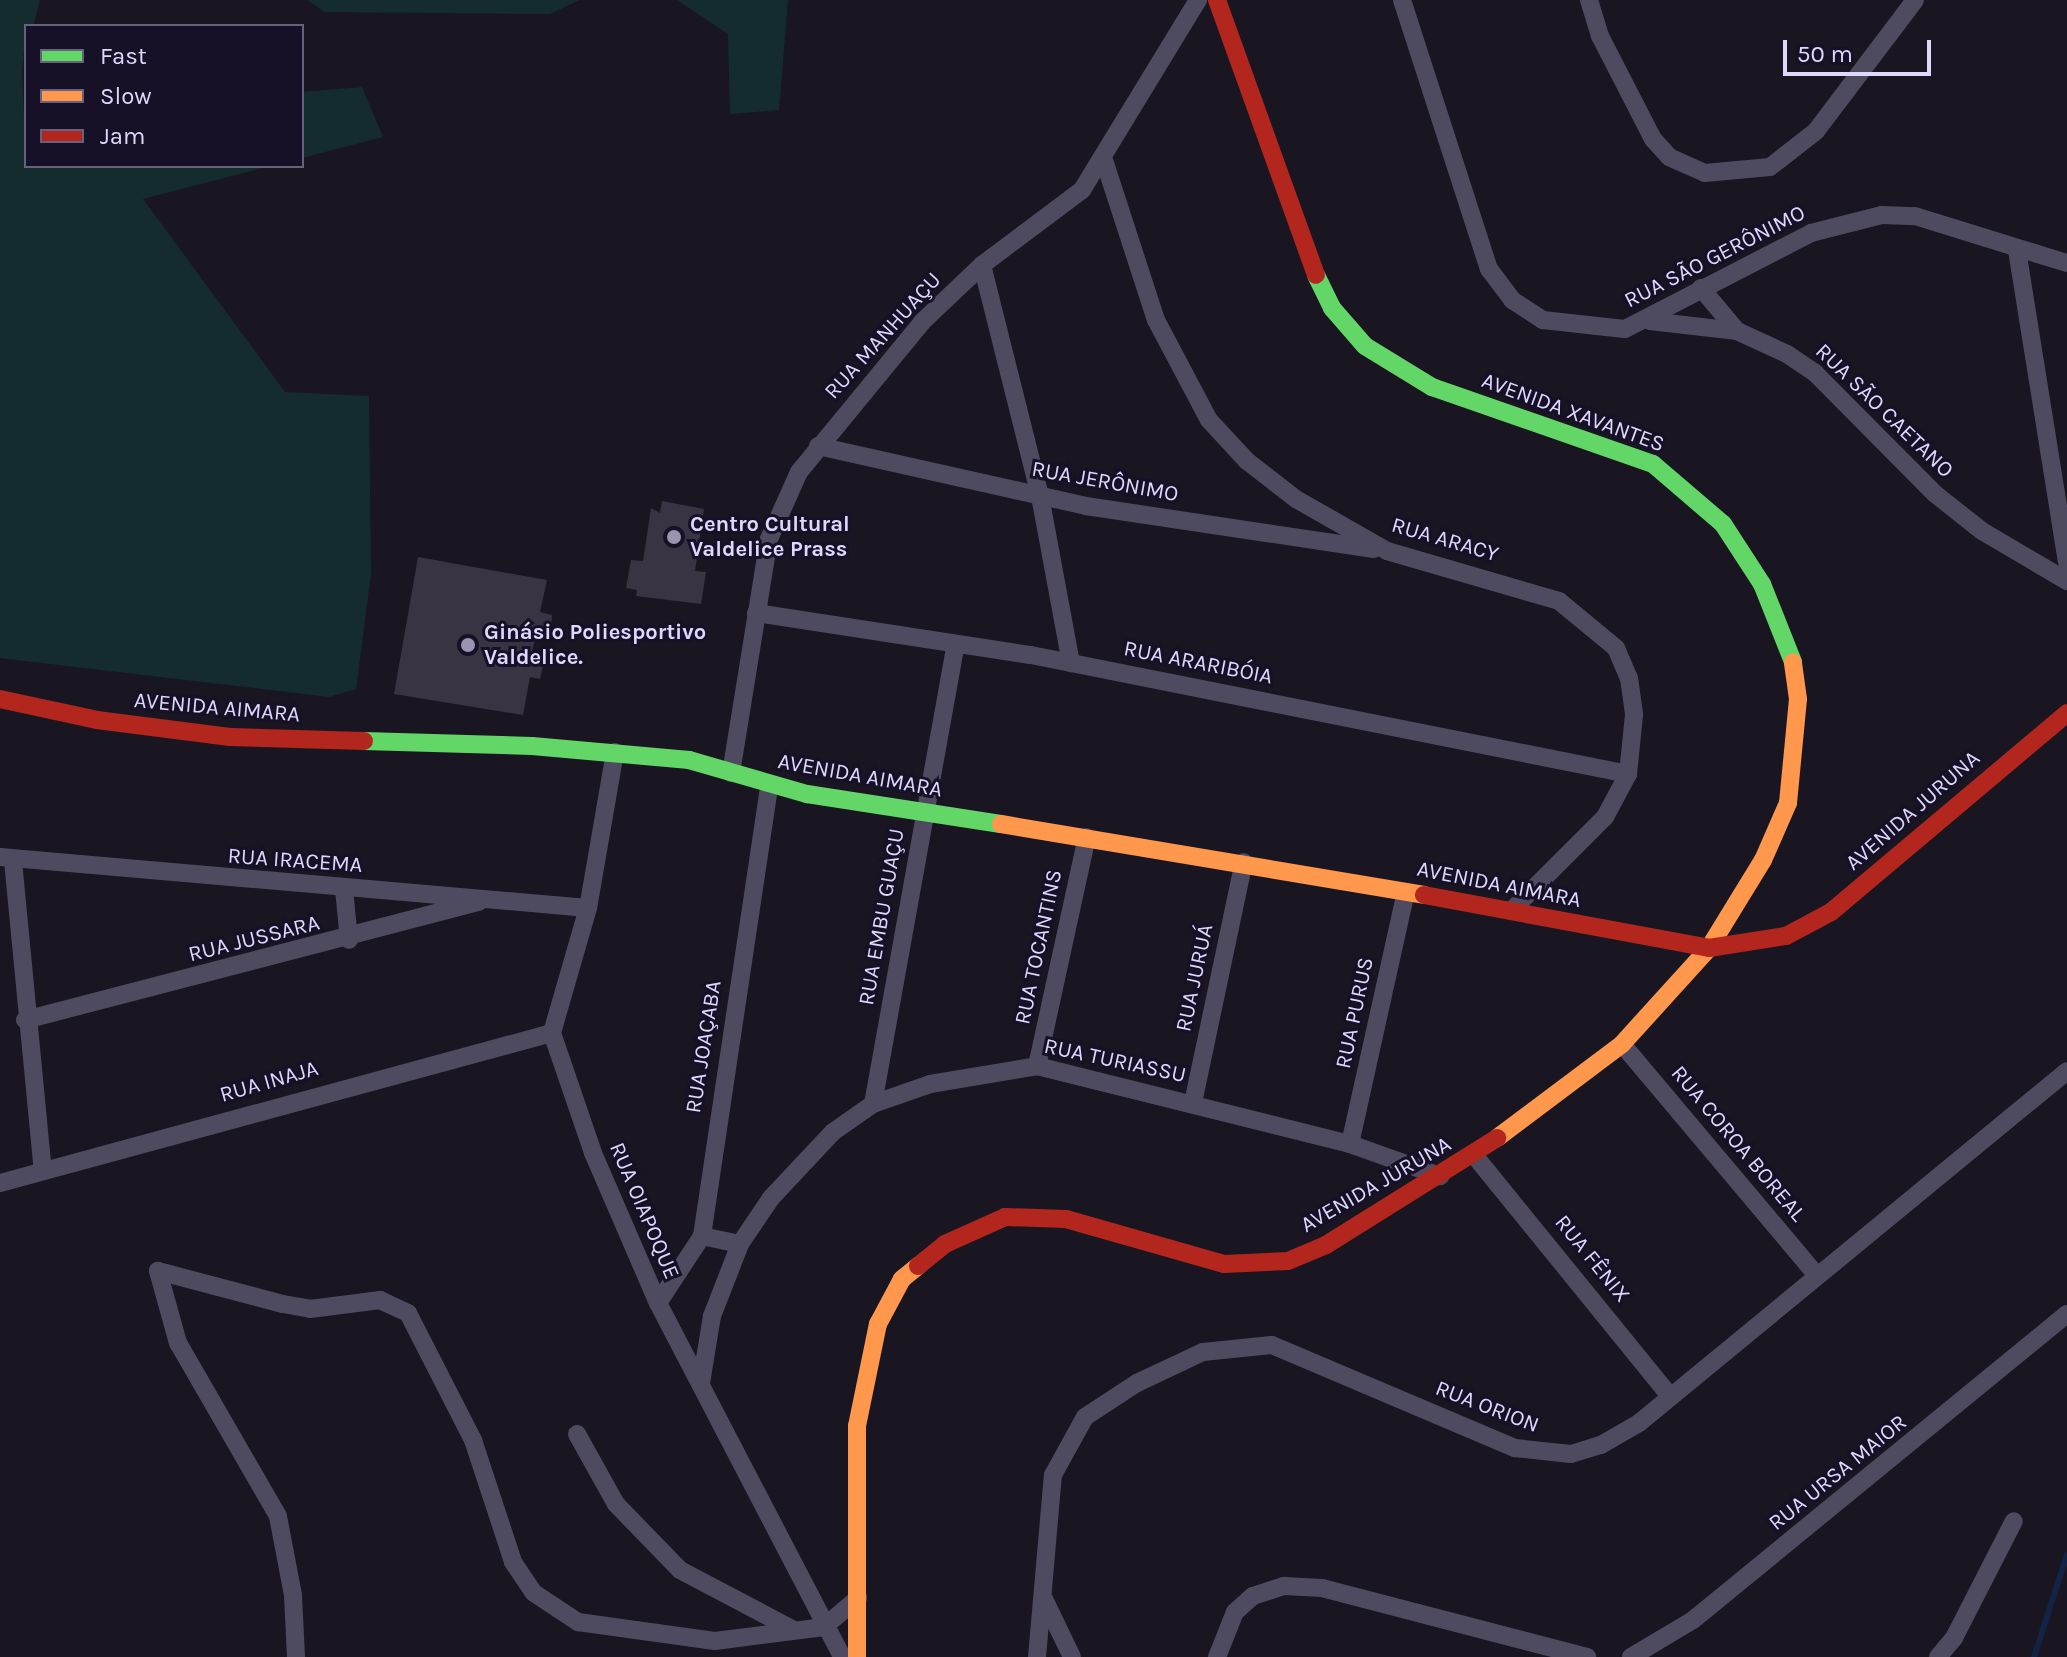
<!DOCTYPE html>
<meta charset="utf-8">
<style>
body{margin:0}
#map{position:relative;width:2067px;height:1657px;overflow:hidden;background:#191621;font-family:Karla,sans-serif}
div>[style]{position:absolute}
.green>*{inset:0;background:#152c2e}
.stream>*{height:6px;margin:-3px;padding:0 3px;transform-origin:3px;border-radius:3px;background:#122345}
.building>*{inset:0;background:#383443}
.street>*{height:18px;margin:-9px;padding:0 9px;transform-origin:9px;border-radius:9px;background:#4e4b61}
.fast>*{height:18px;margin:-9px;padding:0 9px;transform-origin:9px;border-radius:9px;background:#63d668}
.slow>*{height:18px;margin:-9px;padding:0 9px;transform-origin:9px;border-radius:9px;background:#ff974d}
.jam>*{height:18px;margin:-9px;padding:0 9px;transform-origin:9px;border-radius:9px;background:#b3261e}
.dots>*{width:22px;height:22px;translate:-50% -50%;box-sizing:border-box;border:4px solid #161126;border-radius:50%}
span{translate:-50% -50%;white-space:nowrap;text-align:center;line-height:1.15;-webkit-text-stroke:6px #161126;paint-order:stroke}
.street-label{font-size:22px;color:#ded8fd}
.poi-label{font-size:22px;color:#ded8fd;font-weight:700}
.left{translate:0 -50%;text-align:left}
.legend{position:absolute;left:24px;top:24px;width:280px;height:144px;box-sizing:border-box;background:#161126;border:2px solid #66617c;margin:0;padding:10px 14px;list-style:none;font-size:24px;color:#ded8fd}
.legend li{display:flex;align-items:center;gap:16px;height:40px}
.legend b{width:40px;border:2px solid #66617c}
.scale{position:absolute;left:1783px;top:40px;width:148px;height:36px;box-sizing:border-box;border:4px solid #ded8fd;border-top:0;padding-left:10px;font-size:24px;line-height:28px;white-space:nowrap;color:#ded8fd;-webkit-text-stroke:6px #161126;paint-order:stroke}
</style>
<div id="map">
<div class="green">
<div style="clip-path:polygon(0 0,40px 0,33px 26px,26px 26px,22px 72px,26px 166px,270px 166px,143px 199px,285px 392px,369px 396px,371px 574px,356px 689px,329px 697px,0 658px)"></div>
<div style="clip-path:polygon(307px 0,580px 0,550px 14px,325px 12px)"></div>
<div style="clip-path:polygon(677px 0,788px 0,779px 110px,730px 114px,728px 34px)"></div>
<div style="clip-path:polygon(362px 87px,383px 137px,302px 158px,302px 92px)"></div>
</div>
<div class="stream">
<div style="left:2034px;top:1657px;width:107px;rotate:-72.1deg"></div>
</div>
<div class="building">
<div style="clip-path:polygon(662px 501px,704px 509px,695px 571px,706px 572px,701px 604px,636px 596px,637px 590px,626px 588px,631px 560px,643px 561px,651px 508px,660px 513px)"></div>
<div style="clip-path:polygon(418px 557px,547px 580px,540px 612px,552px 615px,551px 632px,538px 629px,530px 658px,544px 661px,540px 679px,530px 677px,523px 715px,394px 694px)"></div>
</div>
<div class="street">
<div style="left:1402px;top:0;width:283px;rotate:72.1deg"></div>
<div style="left:1489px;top:269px;width:39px;rotate:53deg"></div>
<div style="left:1512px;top:300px;width:37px;rotate:33deg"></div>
<div style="left:1543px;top:320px;width:82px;rotate:6.3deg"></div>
<div style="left:1625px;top:329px;width:209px;rotate:-27.3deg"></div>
<div style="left:1811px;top:233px;width:73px;rotate:-14.2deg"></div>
<div style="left:1882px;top:215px;width:33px;rotate:2deg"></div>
<div style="left:1915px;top:216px;width:159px;rotate:17.2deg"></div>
<div style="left:1589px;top:0;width:38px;rotate:73deg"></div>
<div style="left:1600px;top:36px;width:116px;rotate:62.8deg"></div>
<div style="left:1653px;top:139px;width:24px;rotate:48deg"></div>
<div style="left:1669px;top:157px;width:39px;rotate:24deg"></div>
<div style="left:1705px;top:173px;width:65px;rotate:-5.3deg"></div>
<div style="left:1770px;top:167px;width:58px;rotate:-38deg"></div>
<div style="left:1816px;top:131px;width:164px;rotate:-52.9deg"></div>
<div style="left:1103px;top:157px;width:171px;rotate:72deg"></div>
<div style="left:1156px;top:320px;width:113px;rotate:62.1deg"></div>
<div style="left:1209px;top:420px;width:56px;rotate:47.2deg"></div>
<div style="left:1247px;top:461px;width:62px;rotate:37.8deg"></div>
<div style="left:1296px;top:499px;width:105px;rotate:29.7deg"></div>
<div style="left:1387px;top:551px;width:179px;rotate:16.2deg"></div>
<div style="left:1559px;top:601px;width:74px;rotate:39.5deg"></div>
<div style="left:1616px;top:648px;width:33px;rotate:67deg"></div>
<div style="left:1629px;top:678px;width:37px;rotate:82deg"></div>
<div style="left:1634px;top:715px;width:59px;rotate:95.8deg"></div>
<div style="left:1628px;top:774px;width:49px;rotate:118.1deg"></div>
<div style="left:1605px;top:817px;width:133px;rotate:135deg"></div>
<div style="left:2017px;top:250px;width:316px;rotate:80.9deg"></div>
<div style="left:982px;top:265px;width:238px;rotate:75.9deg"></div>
<div style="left:1040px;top:496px;width:170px;rotate:79.5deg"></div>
<div style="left:1701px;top:288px;width:56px;rotate:50.1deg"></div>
<div style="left:1650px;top:321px;width:88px;rotate:6.6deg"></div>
<div style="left:1737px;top:331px;width:55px;rotate:24.7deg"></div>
<div style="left:1787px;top:354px;width:34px;rotate:34deg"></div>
<div style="left:1815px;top:373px;width:169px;rotate:45.2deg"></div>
<div style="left:1934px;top:493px;width:61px;rotate:38.4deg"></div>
<div style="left:1982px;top:531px;width:99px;rotate:30.5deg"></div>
<div style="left:818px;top:446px;width:275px;rotate:12.6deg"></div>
<div style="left:1086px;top:506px;width:291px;rotate:8.5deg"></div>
<div style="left:756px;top:613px;width:278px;rotate:8.7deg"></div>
<div style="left:1031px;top:655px;width:609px;rotate:11.27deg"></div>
<div style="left:615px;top:752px;width:158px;rotate:99.8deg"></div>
<div style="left:588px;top:908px;width:130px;rotate:106.1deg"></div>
<div style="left:552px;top:1033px;width:127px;rotate:71.1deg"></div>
<div style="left:593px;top:1153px;width:163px;rotate:66.6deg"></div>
<div style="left:658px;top:1303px;width:399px;rotate:62.5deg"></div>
<div style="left:731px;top:773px;width:237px;rotate:-80.8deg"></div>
<div style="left:769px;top:539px;width:73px;rotate:-65.9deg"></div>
<div style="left:799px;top:472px;width:194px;rotate:-50.6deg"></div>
<div style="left:922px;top:322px;width:83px;rotate:-43.5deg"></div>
<div style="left:982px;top:265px;width:125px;rotate:-36.9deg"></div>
<div style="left:1082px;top:190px;width:223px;rotate:-58.6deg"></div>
<div style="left:0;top:857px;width:590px;rotate:4.96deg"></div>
<div style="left:13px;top:861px;width:311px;rotate:84.5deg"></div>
<div style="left:344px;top:889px;width:51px;rotate:84.4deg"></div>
<div style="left:25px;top:1020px;width:469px;rotate:-14.6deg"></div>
<div style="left:1622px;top:1044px;width:301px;rotate:49.9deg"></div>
<div style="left:1037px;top:1066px;width:234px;rotate:-77.7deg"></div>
<div style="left:1193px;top:1103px;width:246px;rotate:-78.1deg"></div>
<div style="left:873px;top:1104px;width:467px;rotate:-79.8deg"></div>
<div style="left:1350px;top:1144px;width:258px;rotate:-77.5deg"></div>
<div style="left:1474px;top:1155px;width:309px;rotate:50.9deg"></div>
<div style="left:0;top:1183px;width:572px;rotate:-15.2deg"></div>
<div style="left:702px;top:1236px;width:39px;rotate:12deg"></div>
<div style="left:658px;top:1303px;width:80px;rotate:-56.7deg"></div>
<div style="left:702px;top:1236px;width:455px;rotate:-81.5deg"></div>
<div style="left:701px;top:1383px;width:68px;rotate:-80.7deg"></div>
<div style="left:712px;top:1316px;width:77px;rotate:-68.7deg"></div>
<div style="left:740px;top:1244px;width:55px;rotate:-56deg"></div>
<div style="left:771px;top:1198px;width:91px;rotate:-46.8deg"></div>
<div style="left:833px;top:1132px;width:49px;rotate:-35deg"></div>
<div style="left:873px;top:1104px;width:60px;rotate:-19.3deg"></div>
<div style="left:930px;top:1084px;width:109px;rotate:-9.5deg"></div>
<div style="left:1037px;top:1066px;width:323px;rotate:14deg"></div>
<div style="left:1350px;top:1144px;width:96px;rotate:19.6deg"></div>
<div style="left:577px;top:1434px;width:80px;rotate:60.9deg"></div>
<div style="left:616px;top:1504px;width:92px;rotate:45.9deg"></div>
<div style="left:680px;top:1570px;width:127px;rotate:27.8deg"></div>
<div style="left:1044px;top:1599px;width:64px;rotate:64.2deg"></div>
<div style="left:296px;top:1657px;width:62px;rotate:-92.8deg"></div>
<div style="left:293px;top:1595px;width:80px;rotate:-100.8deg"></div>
<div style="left:278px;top:1516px;width:200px;rotate:-120deg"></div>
<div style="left:178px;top:1343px;width:75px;rotate:-105.5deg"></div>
<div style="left:158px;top:1271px;width:129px;rotate:14.8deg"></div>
<div style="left:283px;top:1304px;width:27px;rotate:10deg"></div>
<div style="left:310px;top:1309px;width:71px;rotate:-7.3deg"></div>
<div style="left:380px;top:1300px;width:31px;rotate:25deg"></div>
<div style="left:408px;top:1313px;width:143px;rotate:62.9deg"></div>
<div style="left:473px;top:1440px;width:128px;rotate:71.8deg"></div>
<div style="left:513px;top:1562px;width:37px;rotate:56deg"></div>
<div style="left:534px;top:1593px;width:53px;rotate:33.4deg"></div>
<div style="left:578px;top:1622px;width:138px;rotate:7.9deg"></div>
<div style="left:715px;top:1641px;width:110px;rotate:-7.3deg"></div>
<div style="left:824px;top:1627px;width:45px;rotate:-40.5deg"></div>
<div style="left:1037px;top:1657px;width:183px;rotate:-85deg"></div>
<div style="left:1053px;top:1475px;width:66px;rotate:-61.1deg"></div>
<div style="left:1085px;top:1417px;width:62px;rotate:-33.2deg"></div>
<div style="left:1137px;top:1383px;width:73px;rotate:-25.2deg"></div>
<div style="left:1203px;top:1352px;width:69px;rotate:-5.8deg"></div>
<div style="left:1272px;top:1345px;width:264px;rotate:23deg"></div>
<div style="left:1515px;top:1448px;width:56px;rotate:6.1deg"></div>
<div style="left:1571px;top:1454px;width:31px;rotate:-17deg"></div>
<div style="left:1601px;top:1445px;width:44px;rotate:-30.1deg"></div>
<div style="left:1639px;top:1423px;width:554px;rotate:-39.43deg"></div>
<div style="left:1217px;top:1657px;width:48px;rotate:-68.2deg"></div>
<div style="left:1235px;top:1612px;width:24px;rotate:-42deg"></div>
<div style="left:1253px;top:1596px;width:33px;rotate:-18deg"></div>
<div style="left:1284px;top:1586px;width:38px;rotate:3deg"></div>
<div style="left:1322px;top:1588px;width:274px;rotate:14.6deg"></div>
<div style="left:1631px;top:1657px;width:72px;rotate:-30.8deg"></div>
<div style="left:1693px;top:1620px;width:483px;rotate:-39.3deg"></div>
<div style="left:1938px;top:1657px;width:25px;rotate:-50deg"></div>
<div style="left:1954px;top:1638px;width:131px;rotate:-62.9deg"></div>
</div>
<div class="fast">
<div style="left:1316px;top:275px;width:37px;rotate:64deg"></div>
<div style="left:1332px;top:308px;width:50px;rotate:49deg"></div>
<div style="left:1365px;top:346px;width:79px;rotate:31.5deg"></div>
<div style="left:1432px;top:387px;width:234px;rotate:19.2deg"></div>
<div style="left:1653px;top:464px;width:92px;rotate:40.6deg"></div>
<div style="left:1723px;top:524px;width:72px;rotate:57deg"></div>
<div style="left:1762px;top:584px;width:84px;rotate:68.3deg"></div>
<div style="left:364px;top:741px;width:168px;rotate:1.7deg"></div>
<div style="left:532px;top:746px;width:158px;rotate:5.1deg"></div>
<div style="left:689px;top:760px;width:123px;rotate:16.1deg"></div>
<div style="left:807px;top:794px;width:196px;rotate:8.8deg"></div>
</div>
<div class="slow">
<div style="left:1001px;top:824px;width:429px;rotate:9.5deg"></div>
<div style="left:1497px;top:1138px;width:156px;rotate:-36.9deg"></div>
<div style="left:1622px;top:1044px;width:130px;rotate:-47.8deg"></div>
<div style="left:1709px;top:948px;width:103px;rotate:-58.5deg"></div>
<div style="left:1763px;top:860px;width:62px;rotate:-66.3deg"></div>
<div style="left:1788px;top:803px;width:104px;rotate:-84.5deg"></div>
<div style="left:1798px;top:699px;width:37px;rotate:-98deg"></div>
<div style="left:857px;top:1657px;width:231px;rotate:-90deg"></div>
<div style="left:857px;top:1426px;width:104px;rotate:-78.4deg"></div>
<div style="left:878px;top:1324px;width:51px;rotate:-61.9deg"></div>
<div style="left:902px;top:1279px;width:21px;rotate:-39deg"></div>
</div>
<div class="jam">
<div style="left:1217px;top:0;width:292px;rotate:70.2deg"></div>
<div style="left:0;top:699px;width:99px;rotate:12.2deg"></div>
<div style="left:97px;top:720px;width:134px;rotate:7.3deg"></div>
<div style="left:230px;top:737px;width:134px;rotate:1.7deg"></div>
<div style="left:1424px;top:895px;width:290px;rotate:10.5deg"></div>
<div style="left:1709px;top:948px;width:78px;rotate:-8.9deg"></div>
<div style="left:1786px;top:936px;width:51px;rotate:-28.1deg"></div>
<div style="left:1831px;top:912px;width:309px;rotate:-40.1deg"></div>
<div style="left:918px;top:1266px;width:35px;rotate:-39deg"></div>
<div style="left:945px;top:1244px;width:66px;rotate:-24.2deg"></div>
<div style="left:1005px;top:1217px;width:61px;rotate:1.9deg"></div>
<div style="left:1066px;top:1219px;width:164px;rotate:15.9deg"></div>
<div style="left:1224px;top:1264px;width:64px;rotate:-2.7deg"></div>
<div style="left:1288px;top:1261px;width:41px;rotate:-22.8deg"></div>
<div style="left:1326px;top:1245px;width:202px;rotate:-32deg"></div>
</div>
<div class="dots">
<div style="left:674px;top:537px;background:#9994b0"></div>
<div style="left:468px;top:645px;background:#9994b0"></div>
</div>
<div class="street-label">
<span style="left:1715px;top:257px;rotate:-27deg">RUA SÃO GERÔNIMO</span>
<span style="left:883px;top:336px;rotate:-48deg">RUA MANHUAÇU</span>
<span style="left:1884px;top:411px;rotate:44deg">RUA SÃO CAETANO</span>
<span style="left:1573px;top:413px;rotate:20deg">AVENIDA XAVANTES</span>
<span style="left:1105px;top:482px;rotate:10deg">RUA JERÔNIMO</span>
<span style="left:1445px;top:540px;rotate:16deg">RUA ARACY</span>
<span style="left:1198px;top:663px;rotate:11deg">RUA ARARIBÓIA</span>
<span style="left:217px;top:708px;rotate:5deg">AVENIDA AIMARA</span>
<span style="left:860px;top:776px;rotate:10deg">AVENIDA AIMARA</span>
<span style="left:1913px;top:811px;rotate:-41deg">AVENIDA JURUNA</span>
<span style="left:295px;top:861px;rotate:4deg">RUA IRACEMA</span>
<span style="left:1499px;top:885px;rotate:11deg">AVENIDA AIMARA</span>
<span style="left:882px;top:917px;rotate:-80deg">RUA EMBU GUAÇU</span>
<span style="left:254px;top:939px;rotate:-14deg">RUA JUSSARA</span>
<span style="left:1039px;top:947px;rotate:-78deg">RUA TOCANTINS</span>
<span style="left:1195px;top:978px;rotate:-78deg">RUA JURUÁ</span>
<span style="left:1355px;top:1013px;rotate:-78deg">RUA PURUS</span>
<span style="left:704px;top:1047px;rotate:-81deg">RUA JOAÇABA</span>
<span style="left:1115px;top:1061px;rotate:12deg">RUA TURIASSU</span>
<span style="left:269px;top:1082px;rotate:-16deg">RUA INAJA</span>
<span style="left:1738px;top:1144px;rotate:50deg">RUA COROA BOREAL</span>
<span style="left:1376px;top:1185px;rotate:-30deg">AVENIDA JURUNA</span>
<span style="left:644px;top:1211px;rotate:67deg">RUA OIAPOQUE</span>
<span style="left:1592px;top:1259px;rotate:51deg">RUA FÊNIX</span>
<span style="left:1487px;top:1407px;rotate:21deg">RUA ORION</span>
<span style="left:1838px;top:1473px;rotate:-39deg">RUA URSA MAIOR</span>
</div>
<div class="poi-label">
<span class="left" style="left:690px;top:537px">Centro Cultural<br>Valdelice Prass</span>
<span class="left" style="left:484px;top:645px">Ginásio Poliesportivo<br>Valdelice.</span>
</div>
<ul class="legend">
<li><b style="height:10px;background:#63d668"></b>Fast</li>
<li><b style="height:10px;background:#ff974d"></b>Slow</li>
<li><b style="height:10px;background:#b3261e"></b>Jam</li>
</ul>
<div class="scale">50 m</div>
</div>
